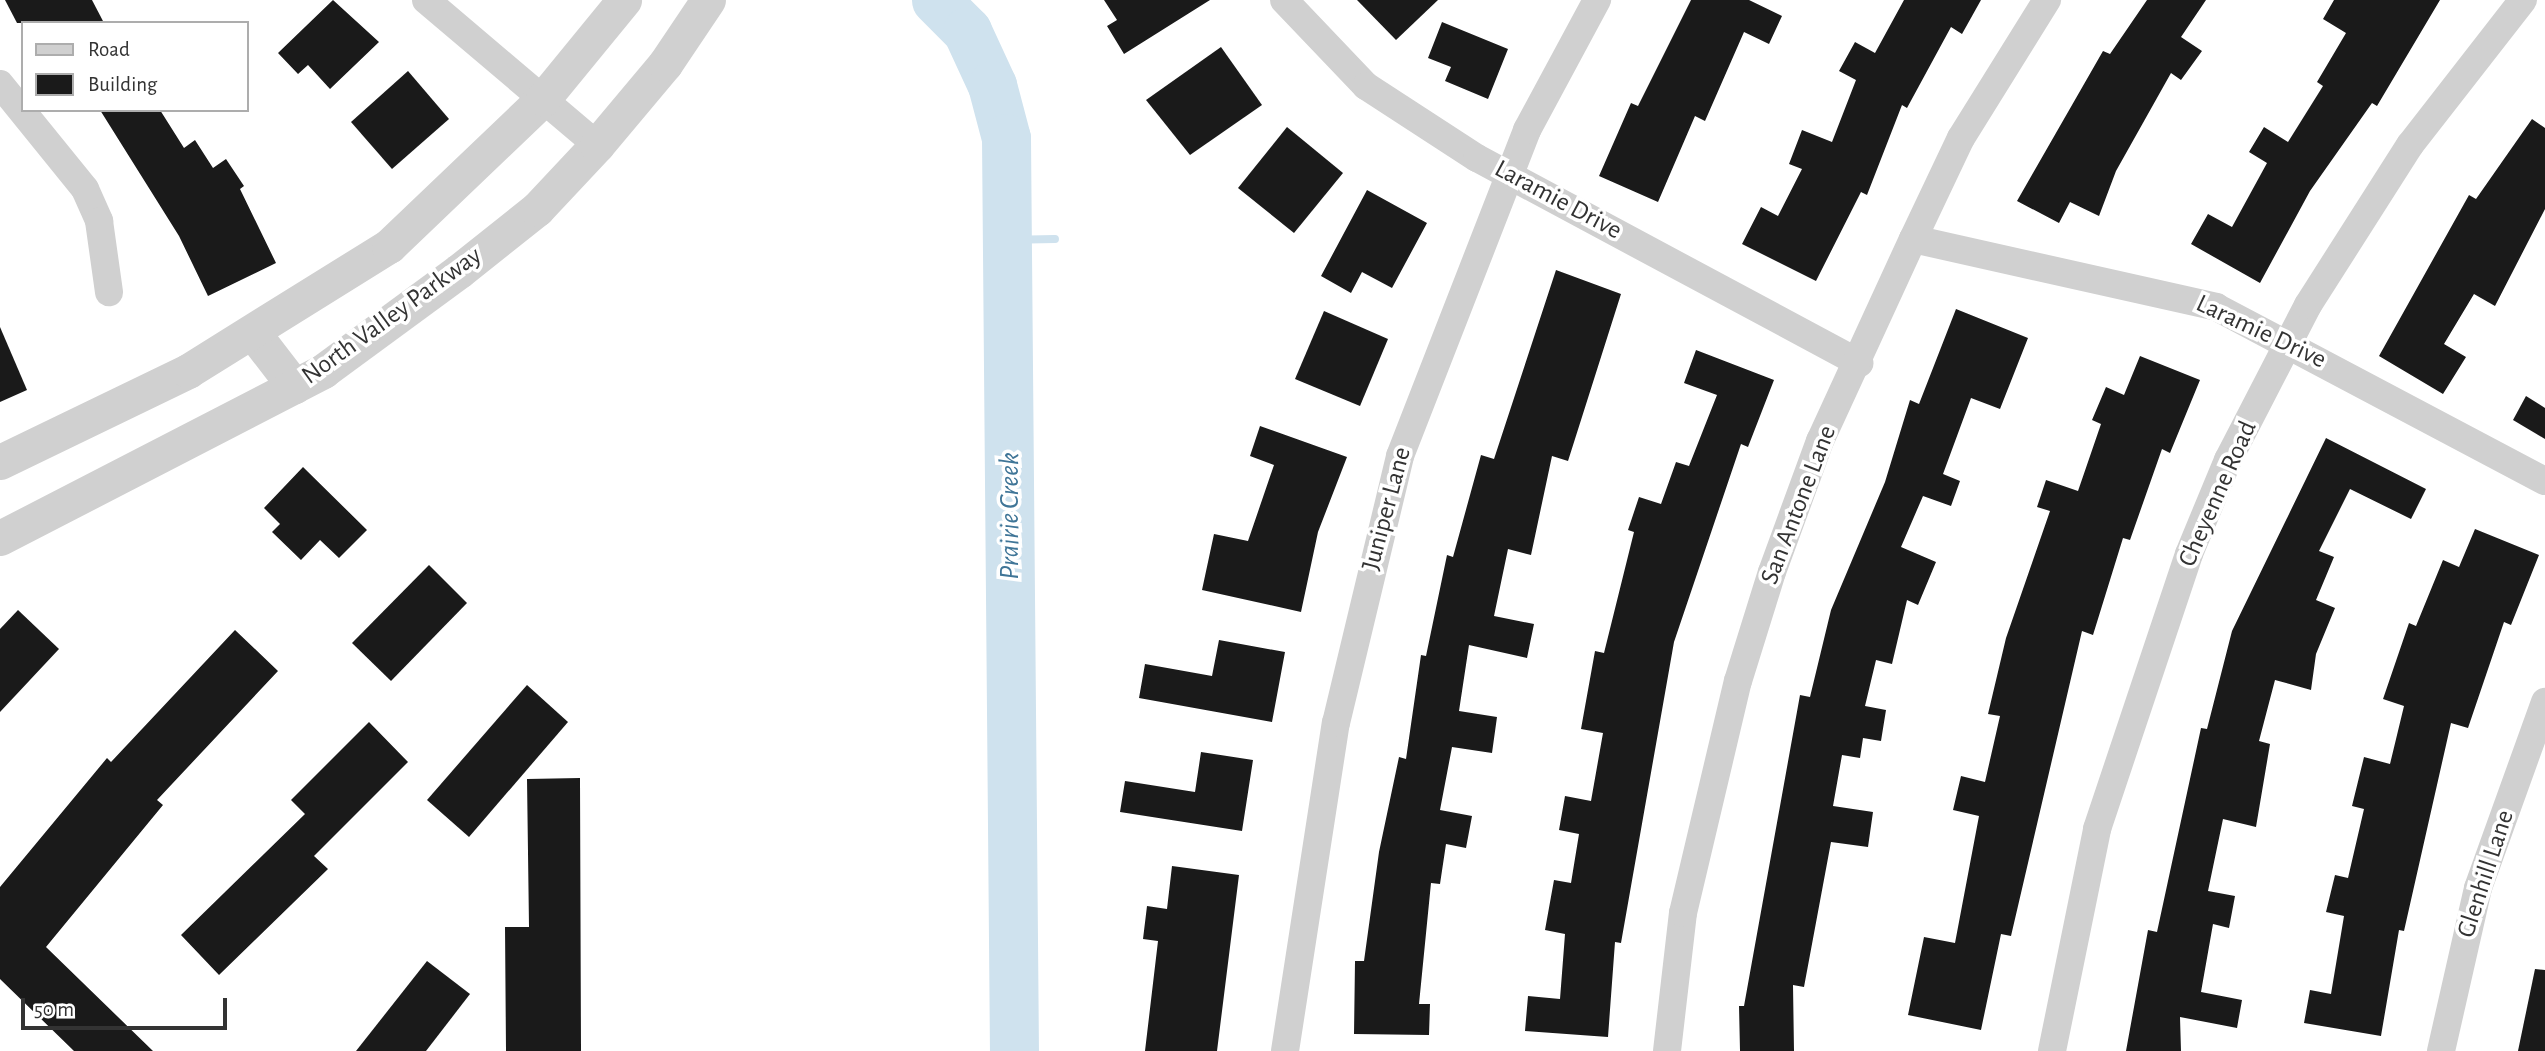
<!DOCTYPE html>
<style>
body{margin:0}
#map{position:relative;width:2545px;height:1051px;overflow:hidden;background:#fff;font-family:"Alegreya Sans",sans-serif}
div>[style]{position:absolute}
.stream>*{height:8px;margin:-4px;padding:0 4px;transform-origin:4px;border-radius:4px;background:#cfe2ee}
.river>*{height:49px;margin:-24.5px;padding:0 24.5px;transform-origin:24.5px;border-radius:24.5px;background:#cfe2ee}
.building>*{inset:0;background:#1a1a1a}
.minor>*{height:28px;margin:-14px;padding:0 14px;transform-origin:14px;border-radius:14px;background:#d0d0d0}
.tertiary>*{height:35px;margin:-17.5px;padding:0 17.5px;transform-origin:17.5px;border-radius:17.5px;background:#d0d0d0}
span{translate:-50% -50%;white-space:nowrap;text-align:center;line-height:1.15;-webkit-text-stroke:7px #fff;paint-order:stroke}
.street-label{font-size:26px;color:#333}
.water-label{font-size:28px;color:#3f7597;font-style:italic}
.legend{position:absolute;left:21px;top:21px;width:228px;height:91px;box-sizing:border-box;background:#fff;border:2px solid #adadad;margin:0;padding:9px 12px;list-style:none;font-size:21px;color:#333}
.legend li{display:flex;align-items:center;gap:14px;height:35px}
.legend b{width:35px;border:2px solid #adadad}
.scale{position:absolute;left:21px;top:998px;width:206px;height:32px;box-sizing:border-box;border:4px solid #333;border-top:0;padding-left:9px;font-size:21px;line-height:24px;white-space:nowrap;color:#333;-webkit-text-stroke:5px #fff;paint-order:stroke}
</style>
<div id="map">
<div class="stream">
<div style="left:1010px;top:240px;width:45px;rotate:-1.3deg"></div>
</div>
<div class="river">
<div style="left:936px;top:0;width:44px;rotate:45deg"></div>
<div style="left:967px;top:31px;width:60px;rotate:65.2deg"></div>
<div style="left:992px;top:85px;width:55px;rotate:75.2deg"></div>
<div style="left:1006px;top:138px;width:913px;rotate:89.5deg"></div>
</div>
<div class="building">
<div style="clip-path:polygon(5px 0,92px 0,104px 23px,17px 23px)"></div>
<div style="clip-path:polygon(333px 0,379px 42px,330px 89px,308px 65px,298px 74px,278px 53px)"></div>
<div style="clip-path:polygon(1104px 0,1210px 0,1124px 54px,1107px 26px,1117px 20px)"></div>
<div style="clip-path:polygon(1357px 0,1438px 0,1396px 40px)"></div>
<div style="clip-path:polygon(1691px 0,1749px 0,1782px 16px,1769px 44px,1744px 32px,1705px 121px,1695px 116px,1658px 202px,1599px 176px,1631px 103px,1638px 106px)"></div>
<div style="clip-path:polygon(1904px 0,1981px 0,1962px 34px,1951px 27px,1907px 108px,1902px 105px,1867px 195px,1861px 192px,1816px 281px,1742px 244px,1761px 207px,1778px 216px,1802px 169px,1789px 164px,1802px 130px,1832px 142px,1856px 80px,1839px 71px,1855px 42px,1875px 53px)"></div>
<div style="clip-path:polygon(2147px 0,2206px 0,2181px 37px,2202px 51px,2181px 80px,2171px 73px,2116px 171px,2099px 216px,2070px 202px,2059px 223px,2017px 201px,2103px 51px,2110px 54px)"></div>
<div style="clip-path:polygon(2334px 0,2440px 0,2377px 106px,2372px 103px,2310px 191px,2260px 283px,2191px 244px,2208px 214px,2232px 227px,2267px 163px,2249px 152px,2264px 127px,2288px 142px,2323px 86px,2317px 82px,2346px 33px,2323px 19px)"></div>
<div style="clip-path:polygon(1442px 22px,1508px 49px,1488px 99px,1445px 81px,1451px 67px,1428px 58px)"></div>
<div style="clip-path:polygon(1221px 47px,1262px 105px,1190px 155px,1146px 100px)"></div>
<div style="clip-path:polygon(408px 71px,449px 119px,392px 169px,351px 122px)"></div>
<div style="clip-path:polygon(100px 110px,160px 110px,184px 148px,195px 140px,213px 168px,226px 159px,244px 186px,240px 189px,276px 263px,208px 296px,179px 236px)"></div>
<div style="clip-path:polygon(2532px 119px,2545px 128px,2545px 209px,2495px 306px,2474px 294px,2444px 344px,2466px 357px,2443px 394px,2379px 356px,2469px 195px,2476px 199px)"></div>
<div style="clip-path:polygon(1287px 127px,1343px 173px,1294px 233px,1238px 188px)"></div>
<div style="clip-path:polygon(1367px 190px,1427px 223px,1392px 288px,1362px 272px,1351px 293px,1321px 276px)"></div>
<div style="clip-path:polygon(1556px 270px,1621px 294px,1568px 461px,1552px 456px,1531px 555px,1508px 549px,1494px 616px,1534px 624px,1527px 658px,1469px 645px,1459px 711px,1497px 717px,1492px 753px,1452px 747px,1440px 810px,1472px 816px,1466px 848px,1446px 844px,1440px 884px,1431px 883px,1419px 1004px,1430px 1004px,1429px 1035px,1354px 1034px,1355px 961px,1364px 961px,1379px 852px,1399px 757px,1406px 759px,1421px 655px,1426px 656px,1447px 555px,1453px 557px,1481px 455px,1494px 459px)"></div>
<div style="clip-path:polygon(1956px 309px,2028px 338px,2000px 409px,1971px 398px,1943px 474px,1960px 481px,1951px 506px,1923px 496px,1901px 547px,1936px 562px,1918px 605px,1907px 600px,1892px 664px,1876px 660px,1865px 706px,1886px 710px,1881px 741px,1863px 738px,1860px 758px,1842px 755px,1833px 806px,1873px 812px,1868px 847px,1831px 842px,1804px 987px,1793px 985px,1794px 1051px,1740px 1051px,1739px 1006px,1744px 1006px,1800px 695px,1810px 697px,1831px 610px,1885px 482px,1910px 400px,1919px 404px)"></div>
<div style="clip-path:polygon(1324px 311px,1388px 339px,1360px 406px,1295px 379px)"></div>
<div style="clip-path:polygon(0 327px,27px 390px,0 402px)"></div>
<div style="clip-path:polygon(1696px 350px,1774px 380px,1748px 447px,1741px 444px,1674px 642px,1621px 943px,1615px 942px,1608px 1037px,1525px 1031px,1528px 996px,1560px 999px,1565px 934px,1545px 930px,1554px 880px,1571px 883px,1579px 834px,1559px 830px,1565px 796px,1591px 801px,1603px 733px,1581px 729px,1595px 651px,1604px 653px,1634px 532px,1628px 530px,1639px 497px,1661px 504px,1676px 462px,1689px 466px,1717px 395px,1684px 383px)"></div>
<div style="clip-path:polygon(2140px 356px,2200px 380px,2170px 453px,2162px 449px,2130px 540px,2123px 538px,2093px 635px,2082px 631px,2011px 936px,2001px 934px,1981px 1030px,1908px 1015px,1924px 937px,1955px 943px,1979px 816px,1953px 810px,1961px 776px,1985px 782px,2000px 716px,1988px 714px,2006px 638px,2050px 511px,2037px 507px,2046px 480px,2078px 491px,2101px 424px,2092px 420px,2106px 387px,2124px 395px)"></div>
<div style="clip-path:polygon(2526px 396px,2545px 408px,2545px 439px,2513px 420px)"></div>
<div style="clip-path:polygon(1260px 426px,1347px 457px,1318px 532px,1301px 612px,1202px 590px,1214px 534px,1248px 541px,1274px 465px,1250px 456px)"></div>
<div style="clip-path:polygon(2326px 438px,2426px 489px,2411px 519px,2350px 489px,2319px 551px,2334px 557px,2316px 600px,2335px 608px,2316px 654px,2311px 690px,2275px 680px,2259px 741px,2270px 744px,2256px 827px,2223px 819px,2208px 891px,2235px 896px,2229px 928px,2213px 924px,2201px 992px,2242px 1000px,2237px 1028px,2180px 1017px,2181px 1051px,2126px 1051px,2148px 930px,2157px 932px,2201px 728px,2207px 729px,2232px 631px)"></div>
<div style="clip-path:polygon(303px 467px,367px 530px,339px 558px,320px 540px,301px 560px,272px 532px,280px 524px,264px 508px)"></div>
<div style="clip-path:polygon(2475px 529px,2539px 555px,2511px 625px,2504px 622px,2468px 728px,2451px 723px,2404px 931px,2399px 930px,2381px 1036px,2304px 1023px,2310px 990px,2331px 994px,2344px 916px,2326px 912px,2335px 875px,2348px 878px,2364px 809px,2352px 806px,2364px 757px,2390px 764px,2404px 706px,2383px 699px,2409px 623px,2416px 626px,2443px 560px,2459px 567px)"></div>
<div style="clip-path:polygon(429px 565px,467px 603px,391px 681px,352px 643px)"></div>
<div style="clip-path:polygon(18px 610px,59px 649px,0 712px,0 629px)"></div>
<div style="clip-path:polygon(235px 630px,278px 671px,157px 800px,163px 805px,46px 947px,153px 1051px,74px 1051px,0 979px,0 887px,107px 758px,111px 762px)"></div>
<div style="clip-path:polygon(1219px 640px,1285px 652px,1272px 722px,1139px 698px,1145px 664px,1212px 676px)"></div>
<div style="clip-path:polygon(527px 685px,568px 722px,469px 837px,427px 800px)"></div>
<div style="clip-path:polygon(369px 722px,408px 762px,314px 856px,328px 869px,219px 975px,181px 935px,305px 814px,291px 800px)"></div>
<div style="clip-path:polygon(1201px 752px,1253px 760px,1242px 831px,1120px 812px,1125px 781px,1195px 792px)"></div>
<div style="clip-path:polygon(580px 778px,581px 1051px,506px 1051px,505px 927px,529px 927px,527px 779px)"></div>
<div style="clip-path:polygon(1172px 866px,1239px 875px,1217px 1051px,1145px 1051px,1158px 941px,1143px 939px,1147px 906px,1167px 909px)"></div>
<div style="clip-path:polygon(427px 961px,470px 994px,426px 1051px,356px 1051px)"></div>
<div style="clip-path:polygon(2535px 969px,2545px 970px,2545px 1051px,2518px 1051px)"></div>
</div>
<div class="minor">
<div style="left:426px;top:0;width:224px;rotate:40.3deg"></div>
<div style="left:1284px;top:0;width:119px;rotate:46.4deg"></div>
<div style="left:1366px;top:86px;width:132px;rotate:33deg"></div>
<div style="left:1477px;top:158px;width:434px;rotate:28.2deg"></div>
<div style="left:0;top:84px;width:135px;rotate:51deg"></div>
<div style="left:85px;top:189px;width:35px;rotate:66deg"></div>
<div style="left:99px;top:221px;width:72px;rotate:82deg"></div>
<div style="left:1913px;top:239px;width:311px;rotate:12.6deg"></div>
<div style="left:2216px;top:307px;width:372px;rotate:27.9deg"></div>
<div style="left:1285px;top:1051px;width:332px;rotate:-81.2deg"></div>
<div style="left:1336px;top:723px;width:275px;rotate:-76.5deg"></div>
<div style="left:1400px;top:456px;width:350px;rotate:-68.7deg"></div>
<div style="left:1527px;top:130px;width:148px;rotate:-61.7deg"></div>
<div style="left:1667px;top:1051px;width:139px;rotate:-83.4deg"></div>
<div style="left:1683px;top:913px;width:238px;rotate:-76.7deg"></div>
<div style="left:1738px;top:681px;width:114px;rotate:-72.7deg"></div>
<div style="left:1772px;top:572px;width:140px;rotate:-69.9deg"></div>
<div style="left:1820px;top:441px;width:222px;rotate:-65.3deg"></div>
<div style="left:1913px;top:239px;width:112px;rotate:-64.6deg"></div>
<div style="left:1961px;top:138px;width:163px;rotate:-58.1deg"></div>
<div style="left:2052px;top:1051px;width:227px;rotate:-78.5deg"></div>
<div style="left:2097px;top:829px;width:290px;rotate:-71.5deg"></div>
<div style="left:2189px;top:554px;width:102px;rotate:-67.5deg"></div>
<div style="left:2228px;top:460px;width:174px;rotate:-62.7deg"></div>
<div style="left:2308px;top:305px;width:190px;rotate:-57.5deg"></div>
<div style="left:2410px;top:145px;width:184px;rotate:-52.1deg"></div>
<div style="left:2441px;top:1051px;width:167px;rotate:-77.2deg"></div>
<div style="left:2478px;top:888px;width:198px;rotate:-70.2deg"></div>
</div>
<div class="tertiary">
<div style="left:254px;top:334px;width:66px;rotate:52.4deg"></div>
<div style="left:0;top:462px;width:209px;rotate:-25.8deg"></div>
<div style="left:188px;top:371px;width:237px;rotate:-31.9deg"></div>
<div style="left:389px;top:246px;width:213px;rotate:-43.7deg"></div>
<div style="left:543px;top:99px;width:128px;rotate:-50.7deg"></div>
<div style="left:0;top:538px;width:364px;rotate:-27.3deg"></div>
<div style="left:323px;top:371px;width:169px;rotate:-36.3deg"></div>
<div style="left:459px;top:271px;width:100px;rotate:-38.5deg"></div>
<div style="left:537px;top:209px;width:88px;rotate:-46.8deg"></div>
<div style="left:597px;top:145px;width:106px;rotate:-50deg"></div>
<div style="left:665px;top:64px;width:77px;rotate:-56.1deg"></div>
</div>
<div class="street-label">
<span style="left:1558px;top:200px;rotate:28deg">Laramie Drive</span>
<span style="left:392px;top:316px;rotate:-36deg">North Valley Parkway</span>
<span style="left:2261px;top:332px;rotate:25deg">Laramie Drive</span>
<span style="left:2218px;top:494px;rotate:-66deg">Cheyenne Road</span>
<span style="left:1799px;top:505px;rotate:-69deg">San Antone Lane</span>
<span style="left:1387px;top:509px;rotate:-75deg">Juniper Lane</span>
<span style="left:2486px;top:874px;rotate:-72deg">Glenhill Lane</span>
</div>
<div class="water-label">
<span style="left:1010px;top:516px;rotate:-90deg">Prairie Creek</span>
</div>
<ul class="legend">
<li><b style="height:9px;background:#d0d0d0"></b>Road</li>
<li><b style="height:19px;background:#1a1a1a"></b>Building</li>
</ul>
<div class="scale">50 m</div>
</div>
